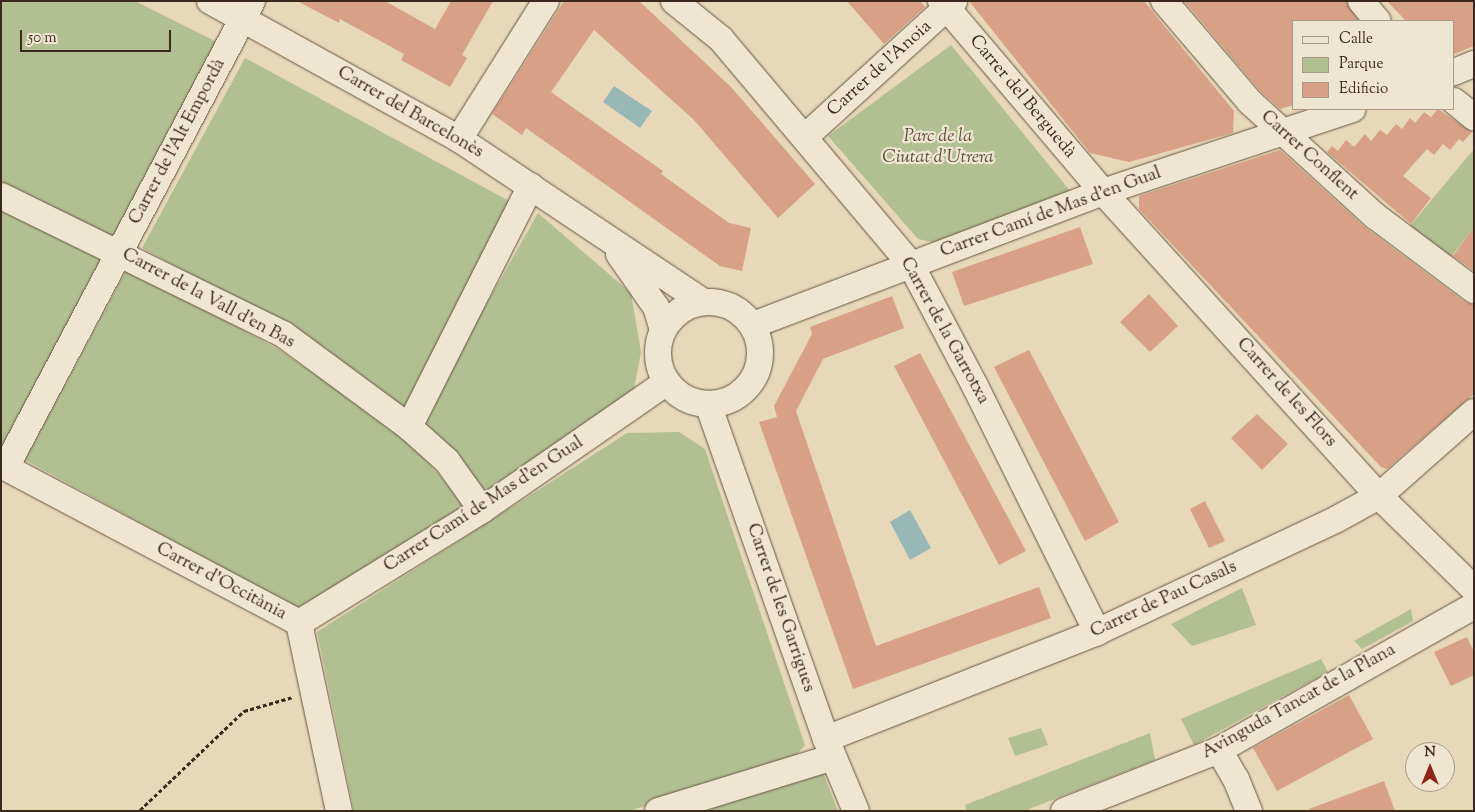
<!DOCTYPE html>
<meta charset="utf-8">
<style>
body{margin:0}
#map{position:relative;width:1475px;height:812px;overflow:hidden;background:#e7d8b9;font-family:"Sorts Mill Goudy",serif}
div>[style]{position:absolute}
.green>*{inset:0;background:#b2bf92}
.water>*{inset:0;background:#98b8b6}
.building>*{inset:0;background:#d8a187}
.path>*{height:3px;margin-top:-1.5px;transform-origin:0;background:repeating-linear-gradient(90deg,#3a281c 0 4px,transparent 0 6.5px)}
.roads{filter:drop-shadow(0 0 1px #655443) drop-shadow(0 0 1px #655443)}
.minor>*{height:26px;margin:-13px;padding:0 13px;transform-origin:13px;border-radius:13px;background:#efe6d2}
.minor>.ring{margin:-13px;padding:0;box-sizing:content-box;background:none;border:26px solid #efe6d2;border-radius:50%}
span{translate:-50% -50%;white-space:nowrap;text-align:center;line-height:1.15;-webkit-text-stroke:4.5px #efe6d2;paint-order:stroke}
.street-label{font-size:18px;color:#3a281c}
.park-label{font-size:18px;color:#584e3a;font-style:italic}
.frame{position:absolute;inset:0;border:2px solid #3a281c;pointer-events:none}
.legend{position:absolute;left:1292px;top:20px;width:162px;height:90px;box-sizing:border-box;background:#efe6d2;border:1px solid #a79a89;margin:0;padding:6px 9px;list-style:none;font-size:15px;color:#3a281c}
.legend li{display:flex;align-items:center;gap:10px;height:25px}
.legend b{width:25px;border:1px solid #a79a89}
.north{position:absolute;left:1405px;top:742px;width:50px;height:50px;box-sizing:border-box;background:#efe6d2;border:1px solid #a79a89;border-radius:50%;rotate:0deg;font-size:14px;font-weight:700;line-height:20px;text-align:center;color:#3a281c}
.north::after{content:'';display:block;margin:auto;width:18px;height:22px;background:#8f2418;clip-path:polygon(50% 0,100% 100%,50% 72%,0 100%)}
.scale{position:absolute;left:20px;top:30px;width:151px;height:22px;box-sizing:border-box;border:2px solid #3a281c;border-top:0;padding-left:6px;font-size:15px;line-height:18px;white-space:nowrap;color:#3a281c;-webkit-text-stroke:4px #efe6d2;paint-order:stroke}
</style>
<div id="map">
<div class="green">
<i style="clip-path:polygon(1px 1px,135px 1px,219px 43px,118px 240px,1px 183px)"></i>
<i style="clip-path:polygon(951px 45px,1071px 192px,936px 243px,918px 239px,828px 136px)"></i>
<i style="clip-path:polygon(245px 58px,513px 203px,406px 414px,280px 324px,142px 248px)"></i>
<i style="clip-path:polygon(1474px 149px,1474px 227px,1449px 260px,1409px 227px)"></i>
<i style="clip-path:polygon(1px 211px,105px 260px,1px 452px)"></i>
<i style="clip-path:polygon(538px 213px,631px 293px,641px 352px,634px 389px,485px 496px,418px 425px)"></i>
<i style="clip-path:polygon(128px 267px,278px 349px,403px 434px,466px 505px,300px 610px,25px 460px)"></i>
<i style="clip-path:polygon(679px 432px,705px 449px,805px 745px,793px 759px,629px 811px,354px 811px,317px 632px,627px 433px)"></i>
<i style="clip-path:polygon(1242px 588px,1256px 625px,1192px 646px,1171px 624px)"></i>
<i style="clip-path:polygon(1411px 609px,1413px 621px,1362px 649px,1354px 641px)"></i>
<i style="clip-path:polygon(1321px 659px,1328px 672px,1194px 745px,1181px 719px)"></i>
<i style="clip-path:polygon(1041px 728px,1048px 745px,1015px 756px,1008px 738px)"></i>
<i style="clip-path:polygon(1150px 733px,1155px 760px,1024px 811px,967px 811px,965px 805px)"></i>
<i style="clip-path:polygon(822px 770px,838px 811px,692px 811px)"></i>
</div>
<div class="water">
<i style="clip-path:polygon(614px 86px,652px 111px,640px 128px,603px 102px)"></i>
<i style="clip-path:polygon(910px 510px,931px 548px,910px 560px,890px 522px)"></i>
</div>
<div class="building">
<i style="clip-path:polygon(297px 1px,385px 1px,435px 29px,451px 1px,493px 1px,462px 55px,467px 58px,450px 87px,401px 60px,404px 54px,340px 19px,339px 23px)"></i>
<i style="clip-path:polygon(564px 1px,639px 1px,731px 87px,815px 184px,778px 218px,694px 120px,594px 30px,551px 92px,663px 171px,661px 174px,729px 223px,751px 228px,742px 271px,720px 266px,526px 128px,522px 135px,492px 114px)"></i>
<i style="clip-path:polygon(847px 1px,920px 1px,925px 7px,884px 44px)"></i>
<i style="clip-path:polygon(969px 1px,1144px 1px,1234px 111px,1233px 133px,1129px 162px,1090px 153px)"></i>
<i style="clip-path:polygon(1184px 1px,1346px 1px,1359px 21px,1294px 21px,1294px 105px,1280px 109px,1261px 92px)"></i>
<i style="clip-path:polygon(1387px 1px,1474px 1px,1474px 46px,1454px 54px,1454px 21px,1406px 21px)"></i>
<i style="clip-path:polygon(1438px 109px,1472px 132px,1463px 142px,1459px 139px,1450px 150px,1443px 144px,1434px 155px,1427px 149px,1403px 176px,1431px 198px,1411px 224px,1327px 152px,1332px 146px,1338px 151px,1346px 140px,1354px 147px,1365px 134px,1371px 141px,1380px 130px,1387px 135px,1396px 124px,1402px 129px,1410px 118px,1415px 123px,1424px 112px,1431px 117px)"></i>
<i style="clip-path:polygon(1280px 150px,1366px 228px,1465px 302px,1474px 305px,1474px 394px,1387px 469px,1381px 467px,1139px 209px,1139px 196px)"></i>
<i style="clip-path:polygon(1080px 227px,1093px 264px,964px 306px,952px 272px)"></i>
<i style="clip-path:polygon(1474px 227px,1474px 271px,1453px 256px)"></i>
<i style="clip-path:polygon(1149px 294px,1178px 326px,1150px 352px,1120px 322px)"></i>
<i style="clip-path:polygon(892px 296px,904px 328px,823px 359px,796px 411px,876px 646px,1039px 587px,1051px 618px,853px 689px,759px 422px,777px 417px,774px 406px,812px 334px,810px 327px)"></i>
<i style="clip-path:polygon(1029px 350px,1119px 522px,1085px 541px,994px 367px)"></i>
<i style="clip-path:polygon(920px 353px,1026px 551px,999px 565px,894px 366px)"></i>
<i style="clip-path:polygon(1257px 414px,1288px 444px,1262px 470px,1231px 438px)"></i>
<i style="clip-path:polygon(1205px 501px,1225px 541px,1209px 548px,1190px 509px)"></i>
<i style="clip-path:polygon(1467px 637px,1474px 652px,1474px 675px,1451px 686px,1434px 652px)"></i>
<i style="clip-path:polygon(1349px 695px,1373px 739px,1277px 791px,1253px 748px)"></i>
<i style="clip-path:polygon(1384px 781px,1395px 811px,1309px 811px,1309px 809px)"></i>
</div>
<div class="path">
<i style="left:140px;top:810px;width:144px;rotate:-43.6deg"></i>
<i style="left:244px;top:711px;width:51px;rotate:-15.9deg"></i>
</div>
<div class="roads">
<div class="minor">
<i style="left:210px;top:1px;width:285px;rotate:29deg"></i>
<i style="left:459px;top:139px;width:293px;rotate:33.7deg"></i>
<i style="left:674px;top:1px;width:60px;rotate:39deg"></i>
<i style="left:721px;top:39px;width:295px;rotate:49.9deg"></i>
<i style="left:911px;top:265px;width:137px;rotate:62.1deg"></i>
<i style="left:975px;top:386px;width:275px;rotate:63.6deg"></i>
<i style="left:941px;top:1px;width:250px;rotate:49.7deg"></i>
<i style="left:1103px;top:192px;width:411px;rotate:47.8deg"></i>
<i style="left:1379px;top:496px;width:133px;rotate:44.4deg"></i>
<i style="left:1164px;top:1px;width:133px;rotate:49.6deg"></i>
<i style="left:1250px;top:102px;width:169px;rotate:42.4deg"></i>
<i style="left:1375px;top:216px;width:124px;rotate:36.8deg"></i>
<i style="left:1361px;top:1px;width:26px;rotate:50deg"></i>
<i style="left:1454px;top:72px;width:22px;rotate:-22deg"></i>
<i style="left:1454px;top:101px;width:26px;rotate:39deg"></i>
<i style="left:805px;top:137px;width:202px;rotate:-42.4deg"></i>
<i style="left:459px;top:139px;width:163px;rotate:-57.8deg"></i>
<i style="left:1px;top:196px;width:314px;rotate:26.1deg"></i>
<i style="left:283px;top:334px;width:157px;rotate:36.4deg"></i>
<i style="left:409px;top:427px;width:51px;rotate:41.8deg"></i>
<i style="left:447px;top:461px;width:60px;rotate:54.5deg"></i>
<i style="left:619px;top:254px;width:65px;rotate:55.1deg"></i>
<i style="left:656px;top:307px;width:24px;rotate:73deg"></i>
<i class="ring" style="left:658px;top:302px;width:76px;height:76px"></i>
<i style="left:753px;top:325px;width:374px;rotate:-20.8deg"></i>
<i style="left:1103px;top:192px;width:263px;rotate:-18.4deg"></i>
<i style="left:708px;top:404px;width:355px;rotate:70.6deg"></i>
<i style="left:826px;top:739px;width:78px;rotate:67.4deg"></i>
<i style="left:409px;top:427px;width:270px;rotate:-63.2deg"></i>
<i style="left:1px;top:465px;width:337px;rotate:27.9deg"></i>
<i style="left:299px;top:623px;width:192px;rotate:78deg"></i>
<i style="left:6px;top:467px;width:527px;rotate:-62.17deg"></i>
<i style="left:299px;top:623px;width:215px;rotate:-31.7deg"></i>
<i style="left:482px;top:510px;width:225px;rotate:-34.7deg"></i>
<i style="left:826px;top:739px;width:291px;rotate:-21.5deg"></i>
<i style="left:1097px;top:632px;width:265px;rotate:-25.2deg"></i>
<i style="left:1337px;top:519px;width:48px;rotate:-28.7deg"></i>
<i style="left:1379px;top:496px;width:127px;rotate:-41.5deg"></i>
<i style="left:1219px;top:750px;width:34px;rotate:60deg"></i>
<i style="left:1236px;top:779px;width:35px;rotate:68deg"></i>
<i style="left:658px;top:811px;width:183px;rotate:-17.1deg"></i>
<i style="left:1064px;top:811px;width:167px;rotate:-21.5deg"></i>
<i style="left:1219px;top:750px;width:293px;rotate:-29.5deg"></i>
</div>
</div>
<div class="street-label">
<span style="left:880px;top:69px;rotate:-42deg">Carrer de l'Anoia</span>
<span style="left:1022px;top:97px;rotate:50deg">Carrer del Berguedà</span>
<span style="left:410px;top:113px;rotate:30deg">Carrer del Barcelonès</span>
<span style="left:178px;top:142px;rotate:-62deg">Carrer de l'Alt Empordà</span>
<span style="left:1309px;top:156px;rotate:42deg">Carrer Conflent</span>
<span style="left:1051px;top:213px;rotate:-20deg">Carrer Camí de Mas d'en Gual</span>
<span style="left:208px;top:299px;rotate:28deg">Carrer de la Vall d'en Bas</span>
<span style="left:944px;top:331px;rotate:61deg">Carrer de la Garrotxa</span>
<span style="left:1286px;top:393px;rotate:48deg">Carrer de les Flors</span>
<span style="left:484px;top:505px;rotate:-33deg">Carrer Camí de Mas d'en Gual</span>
<span style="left:221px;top:582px;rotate:28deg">Carrer d'Occitània</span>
<span style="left:1164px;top:600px;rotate:-25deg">Carrer de Pau Casals</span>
<span style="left:780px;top:608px;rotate:71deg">Carrer de les Garrigues</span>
<span style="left:1299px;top:702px;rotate:-29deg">Avinguda Tancat de la Plana</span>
</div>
<div class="park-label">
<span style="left:938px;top:148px">Parc de la<br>Ciutat d'Utrera</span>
</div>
<div class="frame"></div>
<ul class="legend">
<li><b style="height:6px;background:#efe6d2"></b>Calle</li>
<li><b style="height:14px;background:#b2bf92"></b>Parque</li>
<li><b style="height:14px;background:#d8a187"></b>Edificio</li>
</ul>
<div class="north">N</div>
<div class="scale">50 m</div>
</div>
